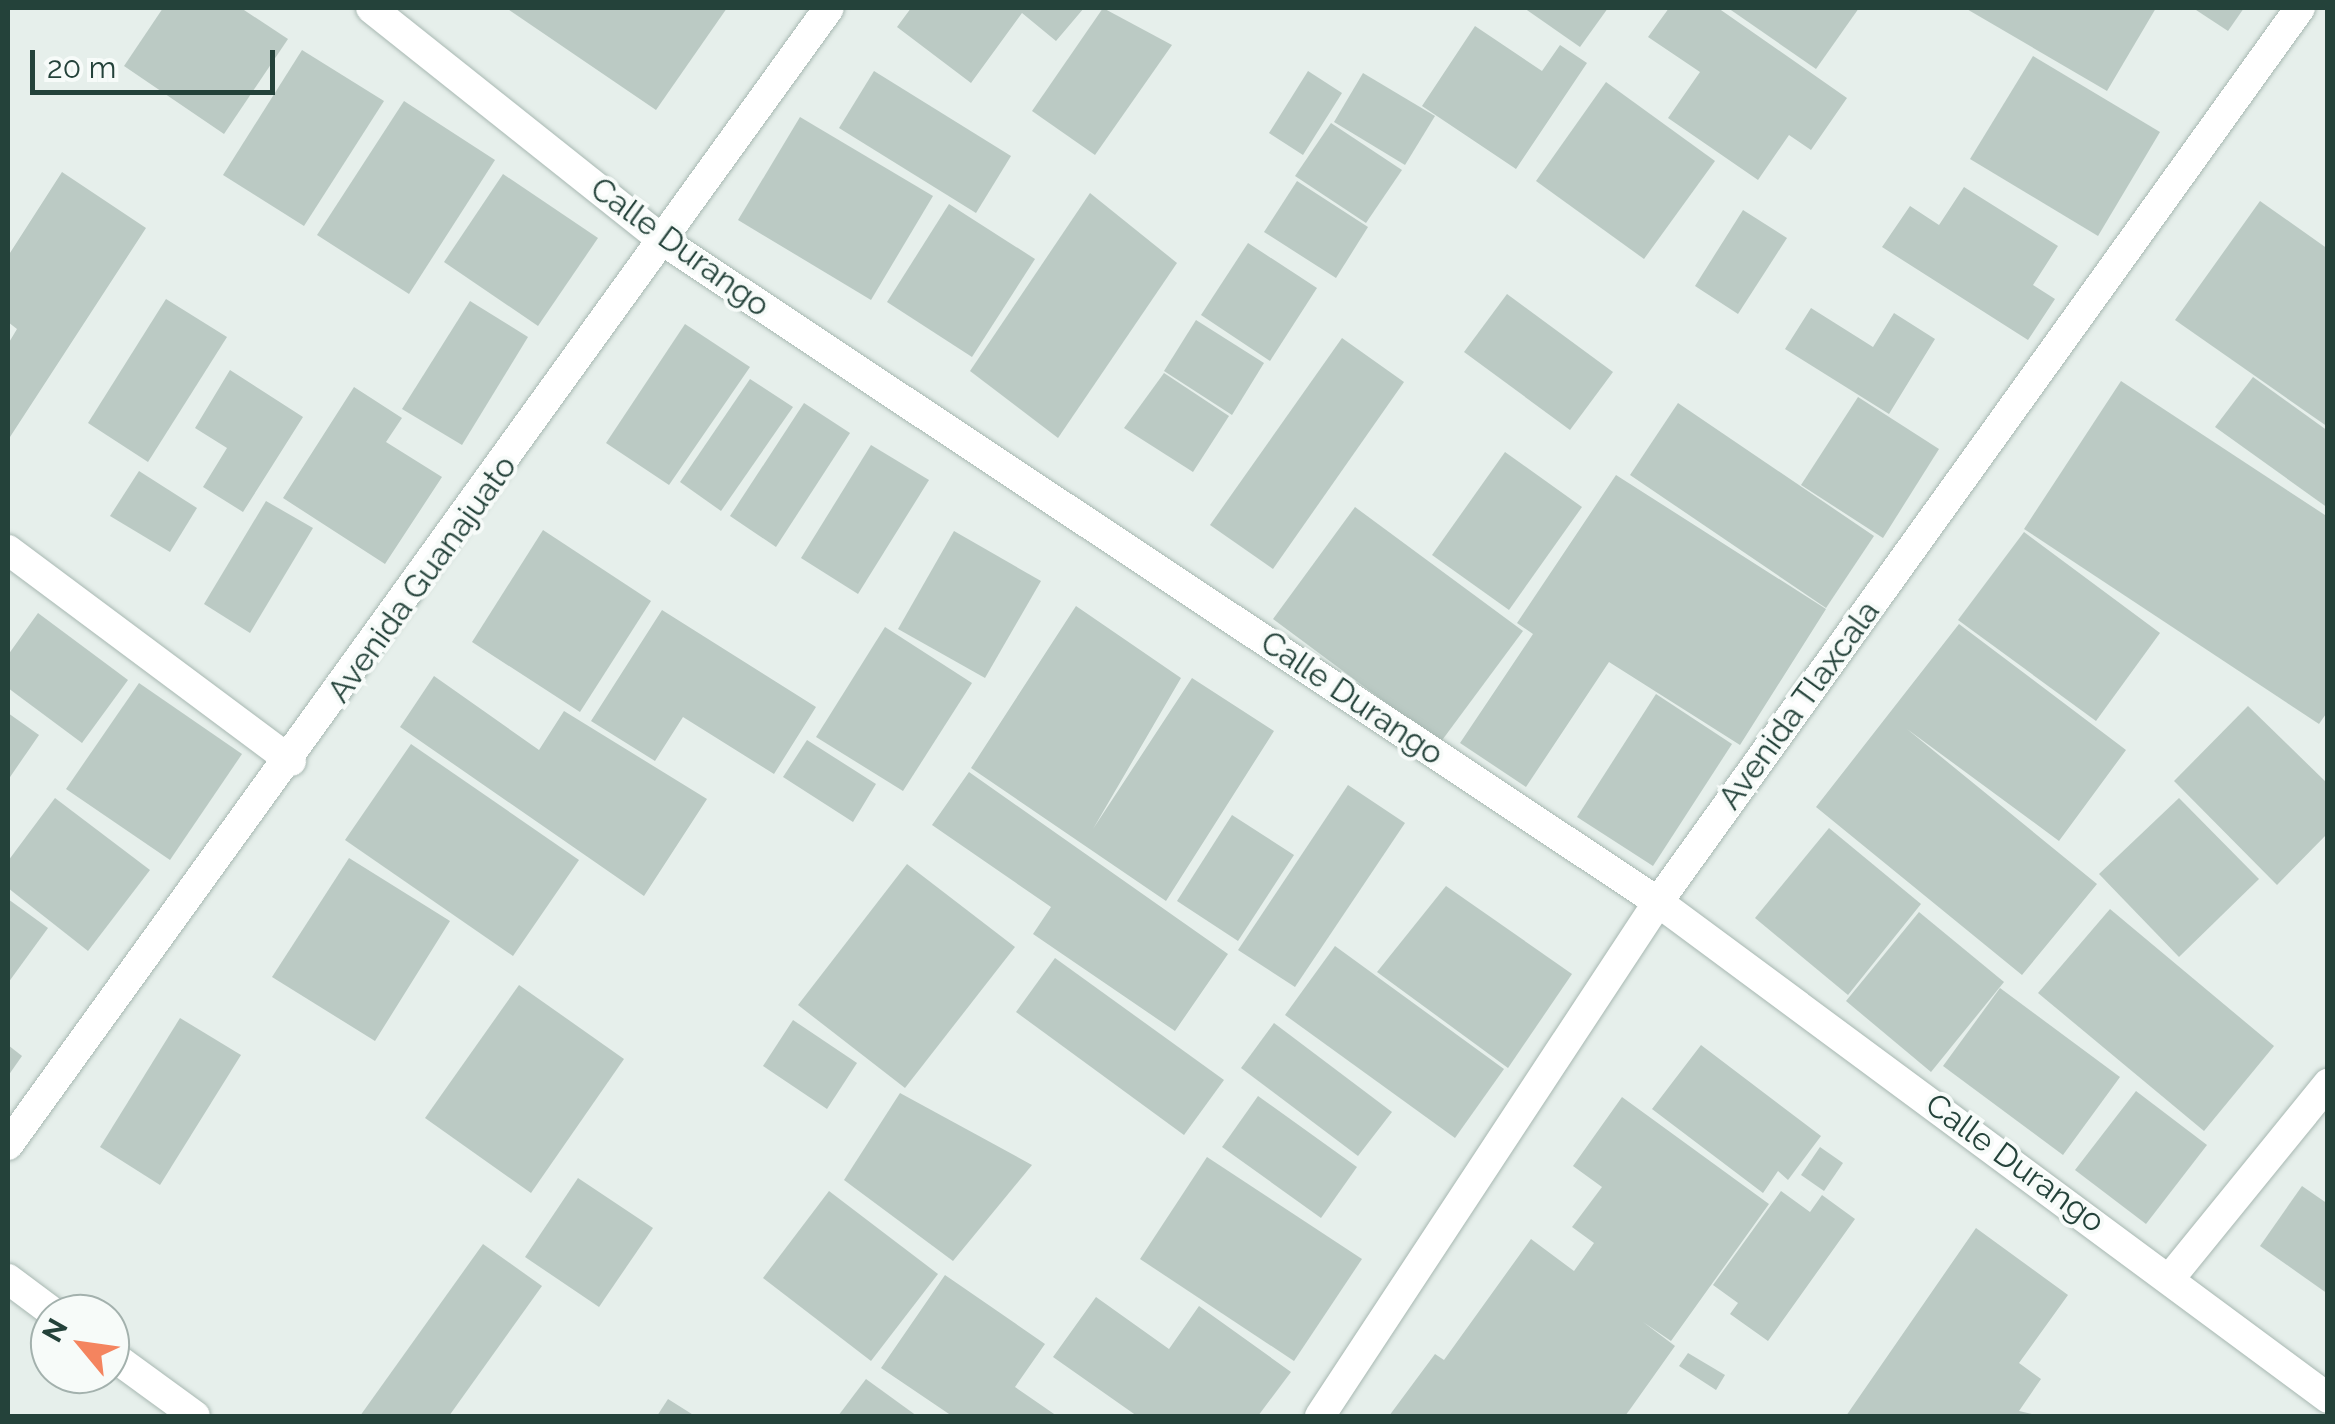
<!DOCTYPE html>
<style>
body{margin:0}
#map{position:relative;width:2335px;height:1424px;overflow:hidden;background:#e6efeb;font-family:Raleway,sans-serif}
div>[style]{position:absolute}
.building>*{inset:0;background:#bbcac4}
.roads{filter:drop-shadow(0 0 2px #a8b8b2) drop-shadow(0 0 2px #a8b8b2)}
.lane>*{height:30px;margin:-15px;padding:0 15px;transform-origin:15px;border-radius:15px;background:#fff}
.street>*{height:30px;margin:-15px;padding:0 15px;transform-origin:15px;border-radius:15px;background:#fff}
span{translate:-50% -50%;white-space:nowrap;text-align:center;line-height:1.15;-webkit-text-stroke:8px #f7fbf9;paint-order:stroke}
.street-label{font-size:32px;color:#24423a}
.frame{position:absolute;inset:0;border:10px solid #24423a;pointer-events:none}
.north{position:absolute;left:30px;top:1294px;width:100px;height:100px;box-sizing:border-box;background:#f7fbf9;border:2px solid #a3b1ad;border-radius:50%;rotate:299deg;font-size:28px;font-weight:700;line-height:40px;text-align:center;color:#24423a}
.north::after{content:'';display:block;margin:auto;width:35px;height:45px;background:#f4845f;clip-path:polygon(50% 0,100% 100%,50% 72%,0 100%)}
.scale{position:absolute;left:30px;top:50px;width:245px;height:45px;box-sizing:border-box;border:5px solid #24423a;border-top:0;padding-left:12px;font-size:30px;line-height:35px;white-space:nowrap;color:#24423a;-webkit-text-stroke:8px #f7fbf9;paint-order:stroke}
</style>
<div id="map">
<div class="building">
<i style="clip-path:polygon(163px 8px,241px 8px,288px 39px,224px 134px,124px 66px)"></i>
<i style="clip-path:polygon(506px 8px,727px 8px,656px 110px)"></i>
<i style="clip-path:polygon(911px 8px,1084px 8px,1056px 41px,1022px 13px,971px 83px,897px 27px)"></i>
<i style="clip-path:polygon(1103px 8px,1172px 45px,1095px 155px,1032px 111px)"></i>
<i style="clip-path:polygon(1524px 8px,1608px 8px,1580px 47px)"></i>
<i style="clip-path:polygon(1669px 8px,1718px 8px,1847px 98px,1811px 150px,1789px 135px,1758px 180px,1668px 118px,1700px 72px,1648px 37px)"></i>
<i style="clip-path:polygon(1728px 8px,1859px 8px,1816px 69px)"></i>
<i style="clip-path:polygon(1965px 8px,2156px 8px,2107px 91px)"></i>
<i style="clip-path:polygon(2193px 8px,2244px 8px,2228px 31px)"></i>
<i style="clip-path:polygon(1475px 26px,1542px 71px,1560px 45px,1587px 63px,1516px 169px,1422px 106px)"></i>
<i style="clip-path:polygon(302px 50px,384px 101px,304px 226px,223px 175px)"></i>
<i style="clip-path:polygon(2033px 56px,2160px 132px,2098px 236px,1970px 159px)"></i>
<i style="clip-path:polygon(874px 71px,1011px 156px,976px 213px,839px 128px)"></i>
<i style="clip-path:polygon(1308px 71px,1342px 93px,1303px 155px,1269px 133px)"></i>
<i style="clip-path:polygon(1363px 73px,1435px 116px,1405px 165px,1334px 122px)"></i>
<i style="clip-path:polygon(1606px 82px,1715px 161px,1644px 259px,1536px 181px)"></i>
<i style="clip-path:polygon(404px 101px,495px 160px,409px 294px,317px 235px)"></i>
<i style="clip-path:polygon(800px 117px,933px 196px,871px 300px,738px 220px)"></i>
<i style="clip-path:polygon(1331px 123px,1402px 170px,1366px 223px,1295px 176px)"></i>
<i style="clip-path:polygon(62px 172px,146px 228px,10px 437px,8px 344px,17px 329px,8px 322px,8px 256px)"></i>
<i style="clip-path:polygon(503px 174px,598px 238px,538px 326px,444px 262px)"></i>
<i style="clip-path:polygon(1297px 181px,1368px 227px,1336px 278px,1264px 232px)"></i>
<i style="clip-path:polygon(1964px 187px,2058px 246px,2033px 285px,2055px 299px,2028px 340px,1882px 247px,1910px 206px,1939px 225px)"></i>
<i style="clip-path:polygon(1090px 193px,1177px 263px,1058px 438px,970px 371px)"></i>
<i style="clip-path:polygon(2260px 201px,2328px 249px,2328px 427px,2175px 320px)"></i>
<i style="clip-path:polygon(949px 204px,1035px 259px,972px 357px,887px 302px)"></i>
<i style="clip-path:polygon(1743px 210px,1787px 238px,1738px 314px,1695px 286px)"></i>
<i style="clip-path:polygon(1248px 243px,1317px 288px,1270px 361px,1201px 315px)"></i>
<i style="clip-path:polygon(1507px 294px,1613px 372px,1570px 430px,1464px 352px)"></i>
<i style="clip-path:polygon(166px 299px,227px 337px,148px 462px,88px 423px)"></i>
<i style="clip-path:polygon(470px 301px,528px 337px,462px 445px,402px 409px)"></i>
<i style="clip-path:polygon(1811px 308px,1873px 347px,1894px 313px,1935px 339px,1889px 414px,1785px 349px)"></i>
<i style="clip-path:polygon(1196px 320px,1264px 363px,1232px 415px,1164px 371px)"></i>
<i style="clip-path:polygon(685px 324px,750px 367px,669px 485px,606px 443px)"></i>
<i style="clip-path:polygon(1342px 338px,1404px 382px,1273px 569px,1210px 525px)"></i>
<i style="clip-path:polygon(230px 370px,303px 417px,243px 512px,203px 487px,227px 448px,195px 428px)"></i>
<i style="clip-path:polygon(1164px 373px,1229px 416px,1193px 472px,1124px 428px)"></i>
<i style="clip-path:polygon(2253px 377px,2328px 431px,2328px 508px,2215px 427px)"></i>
<i style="clip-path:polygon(750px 379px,793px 407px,721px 511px,680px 482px)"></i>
<i style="clip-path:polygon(2121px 381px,2328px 517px,2328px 711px,2319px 724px,2024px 529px)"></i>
<i style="clip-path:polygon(354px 387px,402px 418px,386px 442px,442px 477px,385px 564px,283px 498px)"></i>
<i style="clip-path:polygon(1858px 397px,1939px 449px,1883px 538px,1801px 485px)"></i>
<i style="clip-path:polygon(804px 403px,850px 433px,776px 547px,730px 516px)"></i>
<i style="clip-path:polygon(1678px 403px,1874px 536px,1826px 608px,1630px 475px)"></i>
<i style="clip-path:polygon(871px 445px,929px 480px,858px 594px,801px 558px)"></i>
<i style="clip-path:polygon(1505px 452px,1582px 507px,1509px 610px,1432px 555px)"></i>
<i style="clip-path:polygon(139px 471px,197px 508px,170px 552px,110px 516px)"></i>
<i style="clip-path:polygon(1616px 475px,1826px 609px,1740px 745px,1609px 662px,1526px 787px,1460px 743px,1533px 634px,1517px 623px)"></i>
<i style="clip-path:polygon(266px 501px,313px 528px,250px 633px,204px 604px)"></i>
<i style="clip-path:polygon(1355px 507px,1523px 631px,1440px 743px,1273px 619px)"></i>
<i style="clip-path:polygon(543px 530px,651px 601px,580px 712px,472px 642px)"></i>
<i style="clip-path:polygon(954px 531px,1041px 581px,985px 678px,898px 629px)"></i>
<i style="clip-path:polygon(2024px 532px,2160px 633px,2096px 721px,1958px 620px)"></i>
<i style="clip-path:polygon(1076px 606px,1181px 678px,1093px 829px,1192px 678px,1274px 731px,1166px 901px,971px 768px)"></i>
<i style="clip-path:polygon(662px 610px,816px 707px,774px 774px,683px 717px,655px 761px,591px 721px)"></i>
<i style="clip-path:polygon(38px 613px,128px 680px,82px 743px,8px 688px,8px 655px)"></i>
<i style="clip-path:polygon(1959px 624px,2126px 750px,2059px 841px,1907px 729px,2097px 884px,2022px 975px,1816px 807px)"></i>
<i style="clip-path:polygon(885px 627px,972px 683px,903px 791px,816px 737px)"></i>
<i style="clip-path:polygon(434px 676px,539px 750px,564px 711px,707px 799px,644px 896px,400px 727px)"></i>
<i style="clip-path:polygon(139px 683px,242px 754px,170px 860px,66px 789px)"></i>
<i style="clip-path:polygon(1656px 694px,1732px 744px,1653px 866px,1577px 817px)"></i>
<i style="clip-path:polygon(2248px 706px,2328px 784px,2328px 833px,2277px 885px,2174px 781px)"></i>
<i style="clip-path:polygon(8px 713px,39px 735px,8px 780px)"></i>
<i style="clip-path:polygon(807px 740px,876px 784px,853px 822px,783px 777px)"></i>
<i style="clip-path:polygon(411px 744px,579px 860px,513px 956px,345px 840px)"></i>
<i style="clip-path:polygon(969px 772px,1228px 954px,1175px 1031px,1033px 934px,1051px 907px,932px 825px)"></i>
<i style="clip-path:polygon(1348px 785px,1405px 823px,1295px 987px,1238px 950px)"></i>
<i style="clip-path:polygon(55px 798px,150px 870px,88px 951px,8px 888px,8px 861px)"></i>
<i style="clip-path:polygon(2179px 798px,2259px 879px,2179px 957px,2099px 874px)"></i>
<i style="clip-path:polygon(1232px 815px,1294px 855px,1238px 941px,1177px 901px)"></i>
<i style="clip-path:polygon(1829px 828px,1921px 904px,1848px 995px,1755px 918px)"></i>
<i style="clip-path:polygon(349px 858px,450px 921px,375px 1041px,272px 977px)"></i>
<i style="clip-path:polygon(907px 864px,1015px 947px,905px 1088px,798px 1005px)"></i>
<i style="clip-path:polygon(1446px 886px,1572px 974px,1508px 1068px,1377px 972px)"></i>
<i style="clip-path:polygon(8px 899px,48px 928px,8px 983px)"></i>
<i style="clip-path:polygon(2110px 909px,2274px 1046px,2204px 1131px,2038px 993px)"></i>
<i style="clip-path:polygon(1919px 912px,2004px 982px,1931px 1072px,1846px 1001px)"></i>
<i style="clip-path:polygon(1335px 946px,1504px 1069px,1455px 1138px,1285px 1015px)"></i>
<i style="clip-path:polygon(1055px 958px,1224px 1080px,1184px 1135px,1016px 1012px)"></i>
<i style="clip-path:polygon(519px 985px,624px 1059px,531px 1193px,425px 1118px)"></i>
<i style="clip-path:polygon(2000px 988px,2120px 1077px,2063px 1155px,1943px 1066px)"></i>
<i style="clip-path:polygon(180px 1018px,241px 1055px,160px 1185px,100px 1147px)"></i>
<i style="clip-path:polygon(793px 1020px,857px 1063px,827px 1109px,763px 1066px)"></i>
<i style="clip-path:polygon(1274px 1023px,1392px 1112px,1358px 1156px,1241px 1068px)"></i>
<i style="clip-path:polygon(8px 1045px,22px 1056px,8px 1076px)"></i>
<i style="clip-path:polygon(1701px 1045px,1821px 1136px,1788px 1180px,1778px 1171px,1763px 1193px,1652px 1109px)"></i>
<i style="clip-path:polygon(2136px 1091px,2207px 1145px,2146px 1224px,2075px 1170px)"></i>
<i style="clip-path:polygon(900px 1093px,1032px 1165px,953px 1261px,844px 1180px)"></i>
<i style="clip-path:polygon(1258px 1096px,1357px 1167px,1321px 1218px,1222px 1147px)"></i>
<i style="clip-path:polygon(1622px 1097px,1769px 1204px,1671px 1341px,1643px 1322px,1675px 1346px,1631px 1408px,1625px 1416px,1389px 1416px,1435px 1354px,1444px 1360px,1531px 1239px,1574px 1271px,1594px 1243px,1572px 1227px,1602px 1187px,1573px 1166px)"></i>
<i style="clip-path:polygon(1820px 1147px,1843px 1163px,1824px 1191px,1801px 1175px)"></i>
<i style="clip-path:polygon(1207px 1157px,1362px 1259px,1294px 1361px,1140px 1259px)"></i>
<i style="clip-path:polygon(578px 1178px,653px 1228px,599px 1307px,525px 1257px)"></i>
<i style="clip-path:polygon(2302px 1186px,2328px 1204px,2328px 1294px,2260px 1246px)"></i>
<i style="clip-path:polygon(829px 1191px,938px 1274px,871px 1361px,763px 1278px)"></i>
<i style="clip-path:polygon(1781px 1191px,1810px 1212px,1822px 1195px,1855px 1219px,1768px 1341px,1730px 1314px,1738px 1303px,1713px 1285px)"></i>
<i style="clip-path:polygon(1976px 1228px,2068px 1295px,2019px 1363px,2041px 1379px,2019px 1411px,2041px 1416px,1846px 1416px)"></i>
<i style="clip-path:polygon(483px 1244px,542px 1286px,449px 1416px,360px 1416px)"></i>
<i style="clip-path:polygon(945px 1275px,1045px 1344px,1015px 1387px,1057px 1416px,952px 1416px,881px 1368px)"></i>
<i style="clip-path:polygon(1096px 1297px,1169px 1349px,1199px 1306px,1291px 1372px,1258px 1416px,1137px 1416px,1053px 1357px)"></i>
<i style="clip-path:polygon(1688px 1353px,1725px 1375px,1716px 1390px,1679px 1366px)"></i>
<i style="clip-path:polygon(866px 1379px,917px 1416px,838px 1416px)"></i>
<i style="clip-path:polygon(668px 1399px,695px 1416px,657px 1416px)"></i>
</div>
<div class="roads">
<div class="lane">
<i style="left:8px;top:550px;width:353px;rotate:36.7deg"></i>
</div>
<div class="street">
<i style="left:371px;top:8px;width:376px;rotate:38.5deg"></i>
<i style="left:665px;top:242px;width:1192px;rotate:33.61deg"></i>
<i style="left:1658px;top:902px;width:834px;rotate:36.51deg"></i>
<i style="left:8px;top:1145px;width:1402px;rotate:-54.17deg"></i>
<i style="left:2171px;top:1277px;width:249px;rotate:-50.9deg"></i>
<i style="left:8px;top:1279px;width:59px;rotate:36.7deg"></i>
<i style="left:110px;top:1354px;width:105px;rotate:36.1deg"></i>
<i style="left:1320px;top:1416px;width:615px;rotate:-56.67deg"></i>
<i style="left:1658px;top:902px;width:1101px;rotate:-54.32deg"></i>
</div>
</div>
<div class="street-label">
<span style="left:680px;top:247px;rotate:36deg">Calle Durango</span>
<span style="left:422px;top:579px;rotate:-54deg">Avenida Guanajuato</span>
<span style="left:1352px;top:698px;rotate:34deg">Calle Durango</span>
<span style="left:1799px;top:705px;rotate:-54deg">Avenida Tlaxcala</span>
<span style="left:2015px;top:1163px;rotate:36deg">Calle Durango</span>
</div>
<div class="frame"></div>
<div class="north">N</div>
<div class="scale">20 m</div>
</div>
